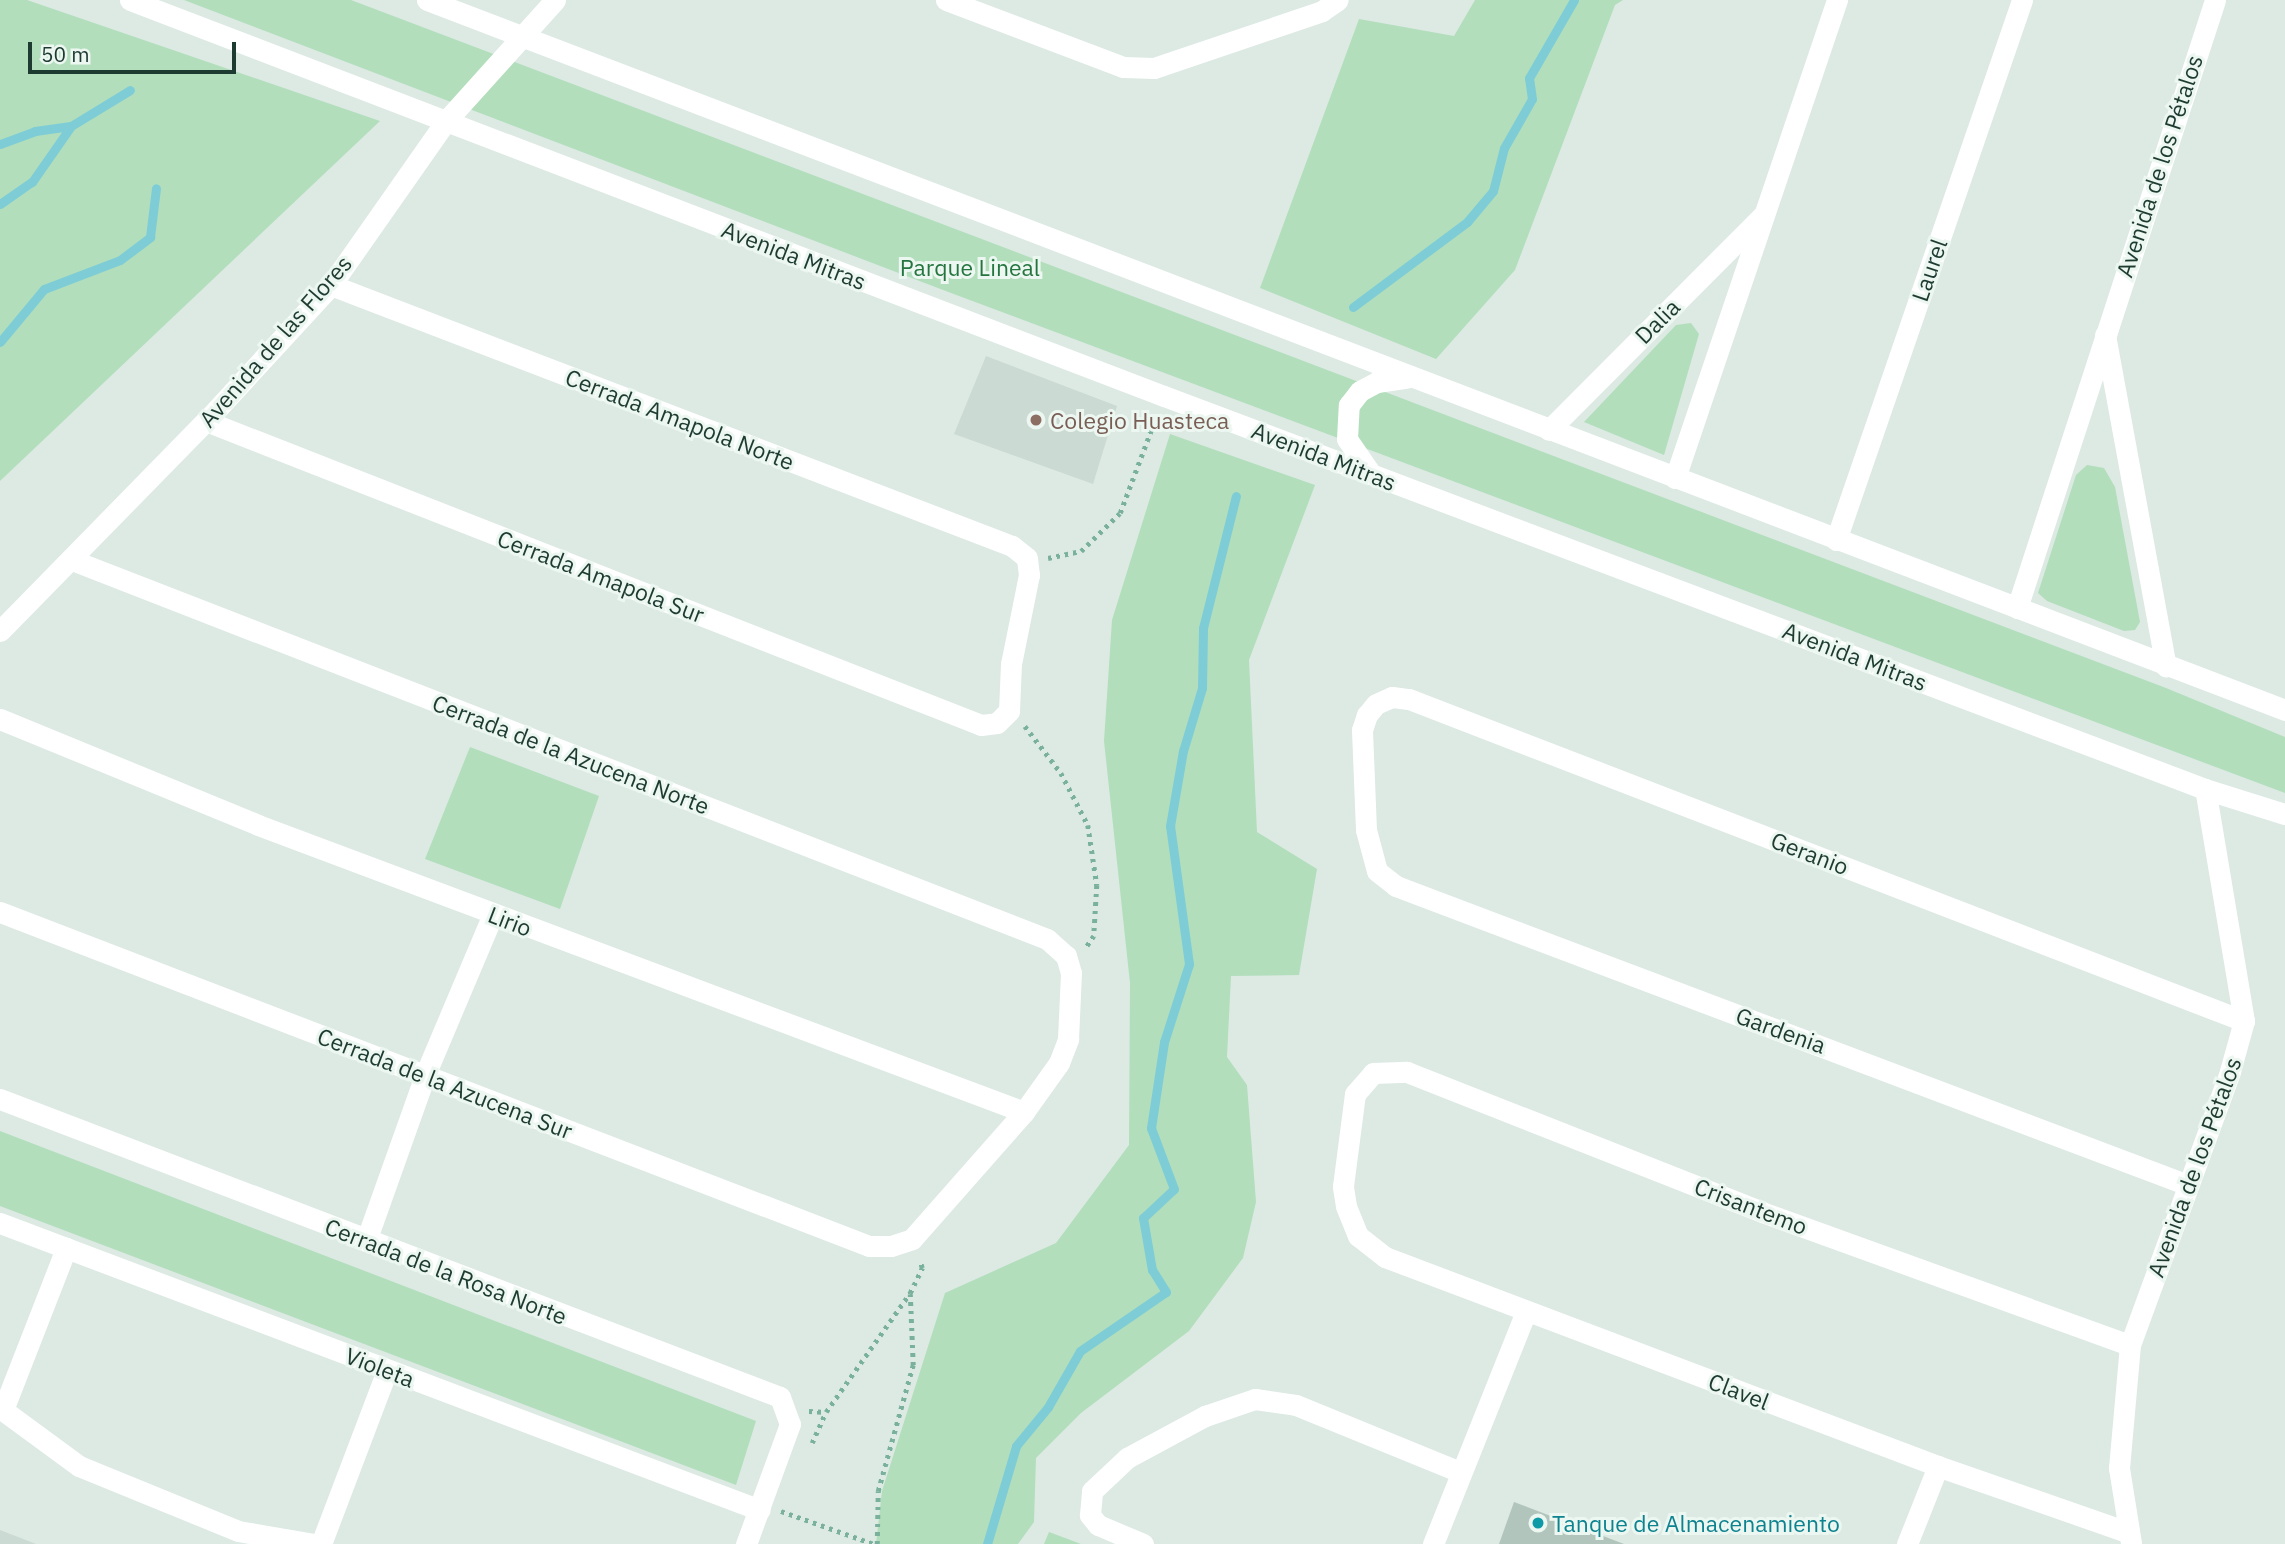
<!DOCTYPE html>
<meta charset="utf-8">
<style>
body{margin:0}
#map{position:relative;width:2285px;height:1544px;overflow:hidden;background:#dceae3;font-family:"IBM Plex Sans",sans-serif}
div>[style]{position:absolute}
.built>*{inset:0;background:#cbdad2}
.green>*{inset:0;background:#b2debc}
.stream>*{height:9px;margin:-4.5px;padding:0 4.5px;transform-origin:4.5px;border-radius:4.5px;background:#7ecdd6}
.building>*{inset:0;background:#b2c5bc}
.path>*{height:4.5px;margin-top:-2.25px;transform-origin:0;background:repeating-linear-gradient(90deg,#7ab19d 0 3.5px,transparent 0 8.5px)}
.street>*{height:21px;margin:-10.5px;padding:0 10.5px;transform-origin:10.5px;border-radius:10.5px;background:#fff}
.secondary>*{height:21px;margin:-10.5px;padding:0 10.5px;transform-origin:10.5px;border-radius:10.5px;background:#fff}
.dots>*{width:19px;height:19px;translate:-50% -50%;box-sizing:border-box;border:4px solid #edf7f1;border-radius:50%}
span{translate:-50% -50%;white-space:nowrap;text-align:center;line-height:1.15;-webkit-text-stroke:6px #edf7f1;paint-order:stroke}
.street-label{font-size:23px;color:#1d3b31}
.park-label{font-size:23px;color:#24753f}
.education-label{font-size:23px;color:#785e54}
.left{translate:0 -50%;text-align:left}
.culture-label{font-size:23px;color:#0d838f}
.scale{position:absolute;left:28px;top:42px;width:208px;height:32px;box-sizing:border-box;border:4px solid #1d3b31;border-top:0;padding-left:9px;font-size:21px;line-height:24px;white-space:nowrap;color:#1d3b31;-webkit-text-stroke:5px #edf7f1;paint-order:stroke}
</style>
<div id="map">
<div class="built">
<i style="clip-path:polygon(986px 356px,1117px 406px,1093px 484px,954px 434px)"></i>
<i style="clip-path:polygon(0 1530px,36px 1544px,0 1544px)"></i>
</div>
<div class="green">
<i style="clip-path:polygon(0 0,27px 0,380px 121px,0 481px)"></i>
<i style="clip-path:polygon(184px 0,351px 0,2166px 688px,2285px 737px,2285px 793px,951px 293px)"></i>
<i style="clip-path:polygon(1475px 0,1623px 0,1615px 5px,1515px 270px,1436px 359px,1260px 288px,1359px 19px,1454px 36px)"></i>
<i style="clip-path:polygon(1691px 323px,1699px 334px,1664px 455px,1584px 422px,1676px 325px)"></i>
<i style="clip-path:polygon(1170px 434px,1315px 485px,1249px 660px,1257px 832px,1317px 869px,1299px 975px,1231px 976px,1227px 1057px,1247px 1085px,1256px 1202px,1243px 1258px,1189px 1331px,1081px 1413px,1036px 1458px,1034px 1522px,1018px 1544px,876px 1544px,882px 1491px,945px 1293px,1056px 1243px,1129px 1145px,1130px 983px,1104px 741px,1112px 620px)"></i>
<i style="clip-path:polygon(2087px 465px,2104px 468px,2115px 487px,2140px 622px,2135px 630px,2124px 631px,2047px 601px,2038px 593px,2076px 475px)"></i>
<i style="clip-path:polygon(470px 747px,599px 796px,560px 909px,425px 859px)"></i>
<i style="clip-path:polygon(0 1131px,756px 1421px,736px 1485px,0 1206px)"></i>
<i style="clip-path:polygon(1049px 1532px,1081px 1544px,1044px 1544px)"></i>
</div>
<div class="stream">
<i style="left:0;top:144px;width:37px;rotate:-20deg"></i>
<i style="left:35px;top:131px;width:36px;rotate:-8deg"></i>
<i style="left:71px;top:126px;width:69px;rotate:-31.4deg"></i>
<i style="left:0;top:204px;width:39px;rotate:-35deg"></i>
<i style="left:32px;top:182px;width:68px;rotate:-55.1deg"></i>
<i style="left:1353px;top:307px;width:142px;rotate:-36.7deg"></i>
<i style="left:1467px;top:222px;width:40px;rotate:-50deg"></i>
<i style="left:1493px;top:191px;width:44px;rotate:-75.7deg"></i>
<i style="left:1504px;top:148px;width:56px;rotate:-60.3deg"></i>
<i style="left:1532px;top:99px;width:21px;rotate:-98deg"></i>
<i style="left:1529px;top:78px;width:90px;rotate:-60deg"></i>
<i style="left:0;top:342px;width:69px;rotate:-50.3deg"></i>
<i style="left:44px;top:289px;width:81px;rotate:-20.9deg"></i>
<i style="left:120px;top:260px;width:38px;rotate:-37deg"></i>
<i style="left:150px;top:237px;width:49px;rotate:-83deg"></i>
<i style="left:987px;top:1544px;width:102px;rotate:-73.5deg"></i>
<i style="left:1016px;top:1446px;width:50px;rotate:-50.6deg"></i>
<i style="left:1048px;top:1407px;width:64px;rotate:-60.3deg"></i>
<i style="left:1080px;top:1351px;width:104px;rotate:-34.5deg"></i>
<i style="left:1166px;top:1292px;width:26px;rotate:-122deg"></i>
<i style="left:1152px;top:1270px;width:53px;rotate:-99.8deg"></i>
<i style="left:1143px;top:1218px;width:42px;rotate:-43.1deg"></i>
<i style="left:1174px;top:1189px;width:65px;rotate:-110.7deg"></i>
<i style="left:1151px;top:1128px;width:87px;rotate:-81.4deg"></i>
<i style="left:1164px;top:1042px;width:82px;rotate:-72.2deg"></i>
<i style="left:1189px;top:964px;width:139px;rotate:-97.8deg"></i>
<i style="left:1170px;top:826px;width:76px;rotate:-80.2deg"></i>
<i style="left:1183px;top:751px;width:66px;rotate:-73.2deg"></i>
<i style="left:1202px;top:688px;width:60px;rotate:-89deg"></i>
<i style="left:1203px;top:628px;width:136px;rotate:-76deg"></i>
</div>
<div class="building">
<i style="clip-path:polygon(1514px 1502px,1624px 1544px,1499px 1544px)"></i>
</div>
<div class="path">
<i style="left:1048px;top:558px;width:34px;rotate:-12deg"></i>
<i style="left:1081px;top:551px;width:54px;rotate:-44.3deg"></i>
<i style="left:1120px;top:513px;width:103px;rotate:-69.4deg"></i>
<i style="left:1025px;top:726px;width:59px;rotate:52.5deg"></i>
<i style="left:1061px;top:773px;width:59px;rotate:62.6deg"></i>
<i style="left:1088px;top:825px;width:61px;rotate:81.5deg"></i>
<i style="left:1097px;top:885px;width:51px;rotate:93.4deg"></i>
<i style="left:1094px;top:936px;width:14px;rotate:124deg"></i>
<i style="left:809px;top:1411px;width:17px;rotate:3deg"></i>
<i style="left:812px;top:1443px;width:34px;rotate:-66deg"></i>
<i style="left:826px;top:1412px;width:146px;rotate:-54.8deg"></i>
<i style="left:910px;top:1293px;width:28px;rotate:-64deg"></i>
<i style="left:922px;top:1268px;width:7px;rotate:-106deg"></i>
<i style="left:781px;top:1511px;width:99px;rotate:19.5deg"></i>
<i style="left:877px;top:1544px;width:53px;rotate:-88.9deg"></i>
<i style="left:878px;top:1491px;width:131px;rotate:-74.5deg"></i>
<i style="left:913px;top:1365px;width:71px;rotate:-92.4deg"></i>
</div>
<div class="street">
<i style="left:946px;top:0;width:189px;rotate:20.7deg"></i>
<i style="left:1123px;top:67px;width:31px;rotate:2deg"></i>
<i style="left:1154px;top:68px;width:177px;rotate:-18.7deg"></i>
<i style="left:1322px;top:11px;width:19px;rotate:-35deg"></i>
<i style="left:2105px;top:335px;width:337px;rotate:79.6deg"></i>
<i style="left:206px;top:421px;width:832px;rotate:21.42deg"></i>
<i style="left:981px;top:725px;width:16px;rotate:-7deg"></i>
<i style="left:997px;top:723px;width:17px;rotate:-45deg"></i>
<i style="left:1009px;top:711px;width:47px;rotate:-87.6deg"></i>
<i style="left:1011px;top:664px;width:91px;rotate:-78.6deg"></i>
<i style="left:1029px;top:575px;width:17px;rotate:-97deg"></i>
<i style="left:1027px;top:558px;width:19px;rotate:-141deg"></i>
<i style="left:1012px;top:546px;width:729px;rotate:-159.03deg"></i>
<i style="left:1549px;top:430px;width:302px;rotate:-45.1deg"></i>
<i style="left:1675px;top:478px;width:505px;rotate:-71.28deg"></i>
<i style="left:1836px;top:540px;width:571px;rotate:-70.99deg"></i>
<i style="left:2017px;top:608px;width:639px;rotate:-71.96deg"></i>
<i style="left:0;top:631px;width:294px;rotate:-45.6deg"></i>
<i style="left:206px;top:421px;width:185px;rotate:-47.4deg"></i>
<i style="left:331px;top:285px;width:200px;rotate:-55deg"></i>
<i style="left:446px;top:121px;width:163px;rotate:-48deg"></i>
<i style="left:0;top:719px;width:279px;rotate:22.3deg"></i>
<i style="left:258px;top:825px;width:818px;rotate:20.54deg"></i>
<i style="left:0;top:912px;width:931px;rotate:21.02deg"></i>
<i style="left:869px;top:1246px;width:22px"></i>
<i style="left:891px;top:1246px;width:22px;rotate:-18deg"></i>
<i style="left:912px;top:1239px;width:169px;rotate:-48.6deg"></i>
<i style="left:1024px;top:1112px;width:60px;rotate:-54.5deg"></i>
<i style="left:1059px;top:1063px;width:26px;rotate:-69deg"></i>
<i style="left:1068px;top:1039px;width:66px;rotate:-87.4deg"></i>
<i style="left:1071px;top:973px;width:18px;rotate:-106deg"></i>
<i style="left:1066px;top:956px;width:25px;rotate:-138deg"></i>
<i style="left:1047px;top:939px;width:1046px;rotate:-158.76deg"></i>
<i style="left:0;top:1099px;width:835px;rotate:20.91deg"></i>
<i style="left:780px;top:1397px;width:29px;rotate:70deg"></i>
<i style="left:790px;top:1424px;width:128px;rotate:110.1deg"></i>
<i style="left:2188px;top:1185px;width:847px;rotate:-159.32deg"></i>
<i style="left:1396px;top:886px;width:24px;rotate:-142deg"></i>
<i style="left:1377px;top:871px;width:42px;rotate:-105deg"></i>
<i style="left:1366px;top:830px;width:100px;rotate:-92.3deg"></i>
<i style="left:1362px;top:730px;width:16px;rotate:-72deg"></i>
<i style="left:1367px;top:715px;width:14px;rotate:-51deg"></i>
<i style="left:1376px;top:704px;width:17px;rotate:-24deg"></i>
<i style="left:1392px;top:697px;width:17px;rotate:7deg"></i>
<i style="left:1409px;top:699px;width:895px;rotate:21.09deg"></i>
<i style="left:0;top:1223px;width:812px;rotate:20.69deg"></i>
<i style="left:366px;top:1241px;width:176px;rotate:-70.4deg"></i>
<i style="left:425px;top:1075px;width:175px;rotate:-67.1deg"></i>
<i style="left:0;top:1408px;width:98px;rotate:36.3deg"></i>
<i style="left:79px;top:1466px;width:172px;rotate:22.2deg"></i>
<i style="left:238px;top:1531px;width:76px;rotate:9.8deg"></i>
<i style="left:3px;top:1410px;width:174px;rotate:-68.7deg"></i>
<i style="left:2127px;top:1532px;width:200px;rotate:-160.8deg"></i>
<i style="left:1938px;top:1466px;width:591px;rotate:-159.3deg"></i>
<i style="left:1385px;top:1257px;width:34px;rotate:-142deg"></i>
<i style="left:1358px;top:1236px;width:32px;rotate:-112deg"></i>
<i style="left:1346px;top:1206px;width:20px;rotate:-99deg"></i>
<i style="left:1343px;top:1186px;width:93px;rotate:-82.6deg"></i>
<i style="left:1355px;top:1094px;width:28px;rotate:-49deg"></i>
<i style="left:1373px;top:1073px;width:34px;rotate:-2deg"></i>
<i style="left:1407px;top:1072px;width:382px;rotate:21.5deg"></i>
<i style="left:1762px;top:1212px;width:391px;rotate:19.9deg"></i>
<i style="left:2131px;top:1543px;width:76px;rotate:-99.1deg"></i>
<i style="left:2119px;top:1468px;width:123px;rotate:-84.9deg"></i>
<i style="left:2130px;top:1345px;width:292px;rotate:-69.9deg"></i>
<i style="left:2230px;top:1071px;width:52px;rotate:-74.4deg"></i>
<i style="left:2244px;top:1021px;width:235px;rotate:-99.5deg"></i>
<i style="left:321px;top:1544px;width:186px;rotate:-69.2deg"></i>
<i style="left:1143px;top:1544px;width:49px;rotate:-157.1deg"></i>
<i style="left:1098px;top:1525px;width:13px;rotate:-129deg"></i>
<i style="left:1090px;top:1515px;width:24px;rotate:-85deg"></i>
<i style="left:1092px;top:1491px;width:48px;rotate:-43.3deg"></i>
<i style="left:1127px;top:1458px;width:89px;rotate:-28.3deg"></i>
<i style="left:1205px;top:1416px;width:53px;rotate:-18.8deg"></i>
<i style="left:1255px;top:1399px;width:41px;rotate:8.3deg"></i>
<i style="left:1296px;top:1405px;width:177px;rotate:22.2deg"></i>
<i style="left:1433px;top:1544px;width:251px;rotate:-68.2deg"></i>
<i style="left:1907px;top:1544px;width:84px;rotate:-68.3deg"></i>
</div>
<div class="secondary">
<i style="left:130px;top:0;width:1107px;rotate:20.96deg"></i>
<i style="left:1164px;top:396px;width:1113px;rotate:20.68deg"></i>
<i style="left:2205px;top:789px;width:84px;rotate:17.4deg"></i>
<i style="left:427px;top:0;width:1989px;rotate:20.91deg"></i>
<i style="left:1371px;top:474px;width:42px;rotate:-124.4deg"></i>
<i style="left:1347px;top:439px;width:34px;rotate:-87deg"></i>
<i style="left:1349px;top:405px;width:18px;rotate:-52deg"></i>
<i style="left:1360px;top:391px;width:19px;rotate:-28deg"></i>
<i style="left:1377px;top:382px;width:29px;rotate:-8deg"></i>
</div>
<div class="dots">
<i style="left:1036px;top:420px;background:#8d6e63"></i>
<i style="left:1538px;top:1523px;background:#0f9aa8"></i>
</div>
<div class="street-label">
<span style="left:2159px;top:166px;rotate:-72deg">Avenida de los Pétalos</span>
<span style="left:794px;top:255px;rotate:21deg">Avenida Mitras</span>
<span style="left:1929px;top:270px;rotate:-71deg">Laurel</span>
<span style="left:1657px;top:321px;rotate:-45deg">Dalia</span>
<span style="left:275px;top:341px;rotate:-49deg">Avenida de las Flores</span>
<span style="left:680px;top:419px;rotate:21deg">Cerrada Amapola Norte</span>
<span style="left:1324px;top:456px;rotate:21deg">Avenida Mitras</span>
<span style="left:601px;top:576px;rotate:21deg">Cerrada Amapola Sur</span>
<span style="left:1855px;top:656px;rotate:21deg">Avenida Mitras</span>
<span style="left:571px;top:754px;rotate:21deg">Cerrada de la Azucena Norte</span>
<span style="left:1810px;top:853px;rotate:21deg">Geranio</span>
<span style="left:510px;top:921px;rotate:21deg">Lirio</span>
<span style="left:1781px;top:1030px;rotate:20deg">Gardenia</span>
<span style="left:445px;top:1083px;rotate:21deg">Cerrada de la Azucena Sur</span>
<span style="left:2194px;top:1167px;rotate:-70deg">Avenida de los Pétalos</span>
<span style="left:1751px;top:1206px;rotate:21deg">Crisantemo</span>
<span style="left:446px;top:1271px;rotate:21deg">Cerrada de la Rosa Norte</span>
<span style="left:380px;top:1367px;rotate:21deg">Violeta</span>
<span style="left:1739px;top:1391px;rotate:21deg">Clavel</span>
</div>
<div class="park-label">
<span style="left:970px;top:267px">Parque Lineal</span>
</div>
<div class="education-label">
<span class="left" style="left:1050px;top:420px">Colegio Huasteca</span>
</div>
<div class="culture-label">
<span class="left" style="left:1552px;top:1523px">Tanque de Almacenamiento</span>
</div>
<div class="scale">50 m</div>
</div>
